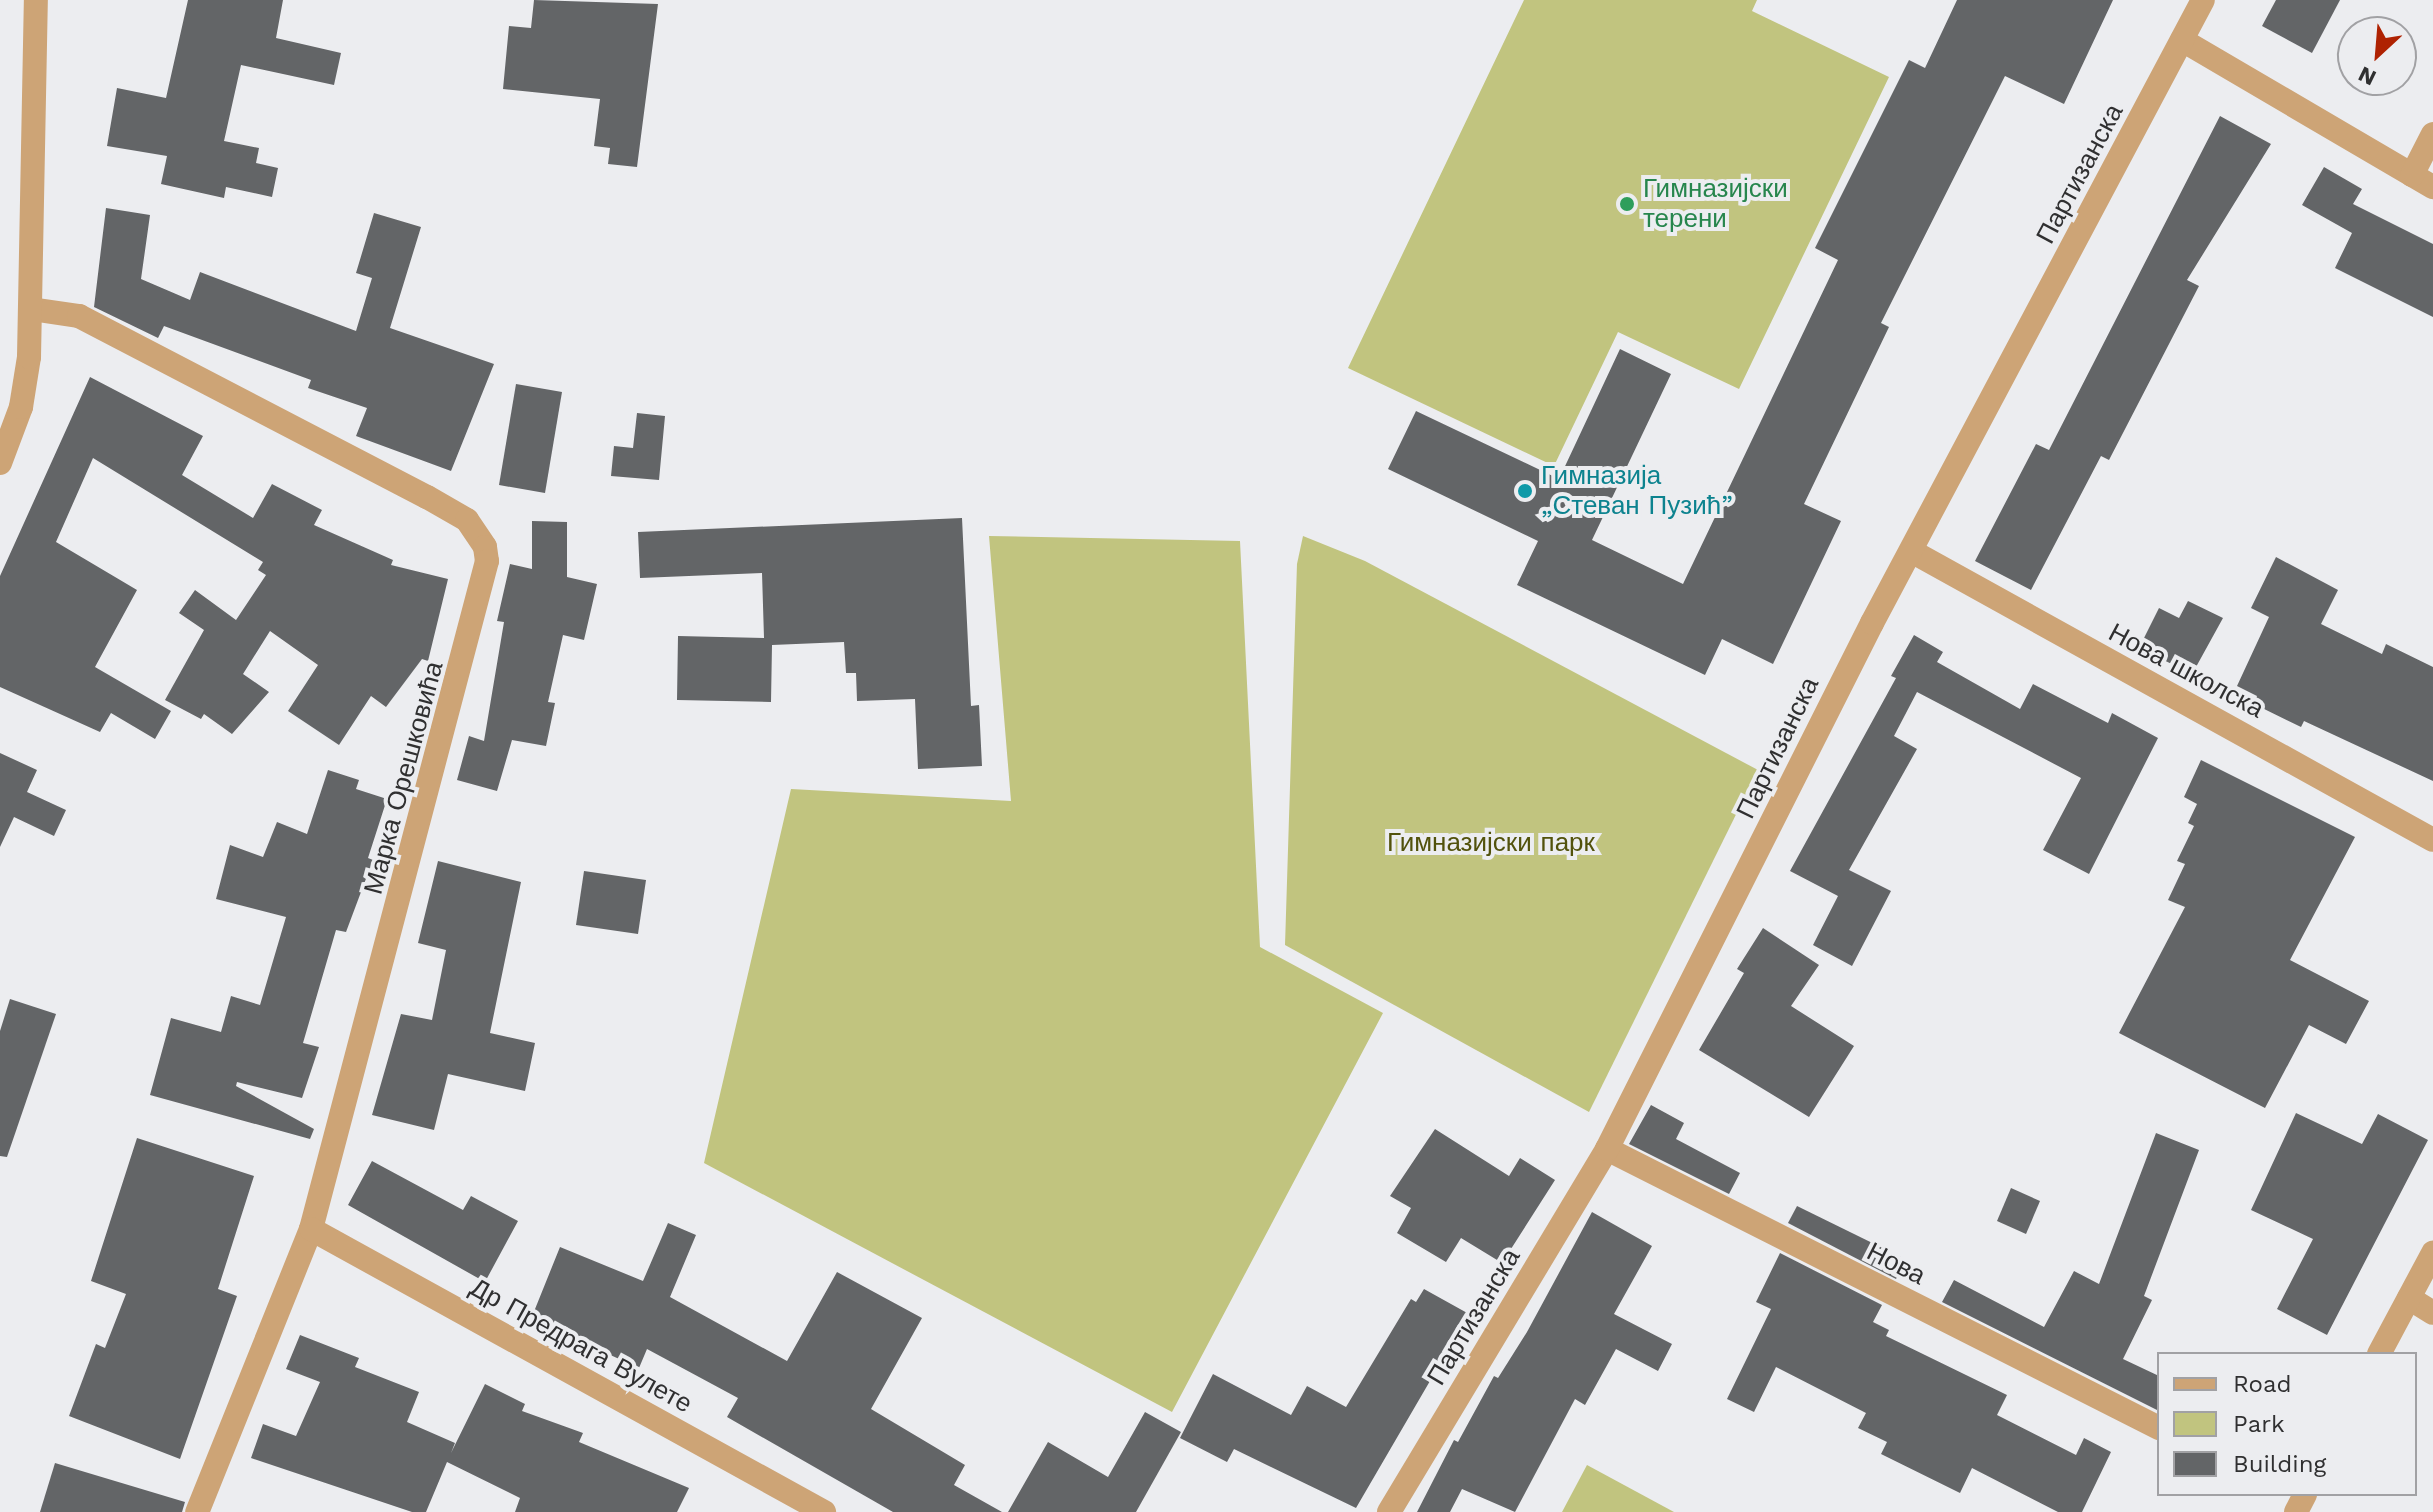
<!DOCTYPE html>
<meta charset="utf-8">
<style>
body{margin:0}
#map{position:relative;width:2433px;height:1512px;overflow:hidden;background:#ecedf0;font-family:"Work Sans",sans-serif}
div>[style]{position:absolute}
.green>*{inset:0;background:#c1c47f}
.building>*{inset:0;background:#636567}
.minor>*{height:24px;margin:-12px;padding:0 12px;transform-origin:12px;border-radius:12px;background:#cda476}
.dots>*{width:22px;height:22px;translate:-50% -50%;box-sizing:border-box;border:4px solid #ecedf0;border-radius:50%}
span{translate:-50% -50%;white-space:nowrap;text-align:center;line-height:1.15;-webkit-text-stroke:8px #ecedf0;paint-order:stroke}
.street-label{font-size:26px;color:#303031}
.leisure-label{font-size:26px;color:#27864d}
.left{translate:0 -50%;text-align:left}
.culture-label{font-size:26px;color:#0d838f}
.park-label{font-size:26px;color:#52520c}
.legend{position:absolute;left:2157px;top:1352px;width:260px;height:144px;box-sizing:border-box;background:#ecedf0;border:2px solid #a1a1a4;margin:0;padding:10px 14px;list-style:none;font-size:24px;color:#303031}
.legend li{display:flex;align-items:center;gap:16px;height:40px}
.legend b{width:40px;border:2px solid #a1a1a4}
.north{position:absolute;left:2337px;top:16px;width:80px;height:80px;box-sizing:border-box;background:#ecedf0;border:2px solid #a1a1a4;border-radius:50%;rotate:206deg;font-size:22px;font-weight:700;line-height:32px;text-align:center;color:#303031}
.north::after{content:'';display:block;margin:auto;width:28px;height:36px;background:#af2202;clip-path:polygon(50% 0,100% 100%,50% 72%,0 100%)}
</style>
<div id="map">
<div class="green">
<i style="clip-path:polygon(1524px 0,1757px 0,1752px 11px,1889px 77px,1739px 389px,1618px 332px,1554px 466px,1348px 368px)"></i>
<i style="clip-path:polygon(989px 536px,1240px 541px,1260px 947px,1383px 1013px,1172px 1412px,704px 1163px,791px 789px,1011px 801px)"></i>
<i style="clip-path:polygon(1303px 536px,1365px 561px,1758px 770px,1589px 1112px,1285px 945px,1297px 564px)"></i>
<i style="clip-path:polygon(1587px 1465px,1674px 1512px,1562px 1512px)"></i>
</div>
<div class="building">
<i style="clip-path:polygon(188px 0,283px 0,276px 38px,341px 53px,334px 85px,241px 65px,224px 141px,259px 148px,256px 163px,278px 168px,272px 197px,226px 187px,224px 198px,161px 184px,167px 156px,107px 146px,117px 88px,166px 98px)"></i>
<i style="clip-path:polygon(534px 0,658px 4px,637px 167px,608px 164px,610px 148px,594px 146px,600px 99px,503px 89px,509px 26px,531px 28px)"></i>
<i style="clip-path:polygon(1957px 0,2113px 0,2064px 104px,2005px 76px,1881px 323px,1889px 327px,1804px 504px,1841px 521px,1773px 664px,1722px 639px,1705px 675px,1517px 585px,1538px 541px,1388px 469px,1416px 411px,1559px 479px,1620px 349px,1671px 374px,1592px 540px,1683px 584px,1838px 260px,1815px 248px,1909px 60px,1925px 68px)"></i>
<i style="clip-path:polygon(2276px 0,2340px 0,2312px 53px,2262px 26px)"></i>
<i style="clip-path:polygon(2220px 116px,2271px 144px,2187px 280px,2199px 286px,2109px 460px,2101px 456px,2031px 590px,1975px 561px,2036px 444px,2049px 450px)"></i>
<i style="clip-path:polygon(2324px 167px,2362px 189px,2353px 204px,2433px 244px,2433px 317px,2335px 268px,2352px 233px,2302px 205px)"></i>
<i style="clip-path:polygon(106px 208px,150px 215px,141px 279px,190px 300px,200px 272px,356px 331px,372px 278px,356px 273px,374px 213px,421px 227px,390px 328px,494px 364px,451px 471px,356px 436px,367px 408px,308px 388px,311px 380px,164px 326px,158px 338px,94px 307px)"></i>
<i style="clip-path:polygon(90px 377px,203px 436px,182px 475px,253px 518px,272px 484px,322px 510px,314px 525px,393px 560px,391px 565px,448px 579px,428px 661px,422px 659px,386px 707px,371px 696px,339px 745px,288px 711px,318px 665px,270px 631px,243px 674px,269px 692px,232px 734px,204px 714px,201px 719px,165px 700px,204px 630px,179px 613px,195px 590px,236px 620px,266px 575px,258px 570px,263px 562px,93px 458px,56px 542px,137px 590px,95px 667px,171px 711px,155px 739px,111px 713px,100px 732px,0 687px,0 576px)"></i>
<i style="clip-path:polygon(516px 384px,562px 392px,545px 493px,499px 485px)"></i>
<i style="clip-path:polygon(637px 413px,665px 416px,659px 480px,611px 476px,614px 446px,633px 448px)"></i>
<i style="clip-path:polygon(962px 518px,971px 706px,979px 705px,982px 766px,918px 769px,915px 699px,857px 701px,856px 673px,846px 673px,844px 642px,772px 645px,771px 702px,677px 700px,678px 636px,764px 638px,762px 573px,640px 578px,638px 532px)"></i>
<i style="clip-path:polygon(532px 521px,567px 522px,567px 577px,597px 584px,584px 640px,563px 635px,548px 702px,555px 703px,546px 746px,512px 740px,497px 791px,457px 780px,469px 736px,484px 741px,504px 622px,497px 621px,510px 564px,532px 569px)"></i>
<i style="clip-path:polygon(2276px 557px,2338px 590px,2321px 624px,2382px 654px,2386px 644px,2433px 667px,2433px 781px,2304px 721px,2301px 727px,2254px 704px,2257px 696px,2237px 686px,2269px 617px,2251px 608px)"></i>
<i style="clip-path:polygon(2188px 601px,2223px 618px,2196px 667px,2189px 663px,2186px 671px,2139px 648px,2159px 608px,2179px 618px)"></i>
<i style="clip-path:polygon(1914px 635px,1943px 652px,1937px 662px,2020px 709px,2033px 684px,2108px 723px,2112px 713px,2158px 738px,2089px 874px,2043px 850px,2081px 778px,1917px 692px,1894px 736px,1917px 749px,1849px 870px,1891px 891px,1852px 966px,1813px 945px,1838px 896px,1790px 871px,1896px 678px,1891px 676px)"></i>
<i style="clip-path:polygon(0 753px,37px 770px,27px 792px,66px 810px,54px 836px,14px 817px,0 847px)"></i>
<i style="clip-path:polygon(2201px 760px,2355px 837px,2290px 960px,2369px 1001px,2346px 1044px,2309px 1025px,2265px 1108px,2119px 1033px,2185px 907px,2168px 900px,2185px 864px,2177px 861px,2194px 826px,2188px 823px,2197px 804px,2184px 797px)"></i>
<i style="clip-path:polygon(328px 770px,359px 780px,356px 789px,387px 799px,368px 858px,373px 860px,346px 932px,336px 930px,303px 1043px,319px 1047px,302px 1098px,237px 1082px,236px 1086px,314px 1129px,310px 1139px,150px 1095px,171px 1018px,221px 1032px,231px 996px,260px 1005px,286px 917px,216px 899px,230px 845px,263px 857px,277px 822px,307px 834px)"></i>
<i style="clip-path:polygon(438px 861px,521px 882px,490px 1033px,535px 1043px,525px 1091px,448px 1074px,434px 1130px,372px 1115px,401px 1014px,432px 1020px,446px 950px,418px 943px)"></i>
<i style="clip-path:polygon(584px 871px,646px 880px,638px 934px,576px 925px)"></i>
<i style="clip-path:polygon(1763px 928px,1819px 965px,1791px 1006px,1854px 1046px,1809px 1117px,1699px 1050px,1744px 973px,1737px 969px)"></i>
<i style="clip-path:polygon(10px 999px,56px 1014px,7px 1157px,0 1156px,0 1031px)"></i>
<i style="clip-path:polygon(1651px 1105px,1684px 1123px,1676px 1139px,1740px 1173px,1729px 1194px,1629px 1144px)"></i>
<i style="clip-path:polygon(2296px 1113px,2362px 1144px,2378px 1114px,2428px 1140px,2327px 1335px,2277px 1309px,2313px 1239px,2251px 1210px)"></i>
<i style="clip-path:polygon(1435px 1129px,1509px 1176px,1520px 1158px,1555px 1180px,1502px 1263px,1461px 1238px,1446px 1262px,1397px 1233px,1411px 1208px,1390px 1196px)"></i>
<i style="clip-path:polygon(2156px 1133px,2199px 1150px,2144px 1296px,2152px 1300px,2123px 1359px,2159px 1376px,2159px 1411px,1942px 1302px,1954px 1280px,2044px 1327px,2074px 1271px,2099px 1284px)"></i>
<i style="clip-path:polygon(137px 1138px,254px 1176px,218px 1289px,237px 1296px,180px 1459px,69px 1416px,96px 1344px,105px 1348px,126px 1294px,91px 1281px)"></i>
<i style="clip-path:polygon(372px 1161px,463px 1210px,471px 1196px,518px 1221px,485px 1282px,348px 1205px)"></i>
<i style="clip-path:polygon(2011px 1188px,2040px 1201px,2026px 1234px,1997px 1221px)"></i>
<i style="clip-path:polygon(1797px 1206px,1907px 1260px,1896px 1279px,1788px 1223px)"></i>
<i style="clip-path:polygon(1592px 1212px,1652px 1246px,1614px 1314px,1672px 1344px,1658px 1371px,1616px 1349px,1585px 1405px,1575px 1399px,1515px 1512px,1462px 1489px,1450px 1512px,1417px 1512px,1454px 1440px,1458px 1442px,1494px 1376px,1498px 1378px,1527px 1332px)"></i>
<i style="clip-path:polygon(668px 1223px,696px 1235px,670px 1297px,787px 1361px,837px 1272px,922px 1318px,871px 1409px,965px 1465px,954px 1485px,1002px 1512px,893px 1512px,727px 1417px,738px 1398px,647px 1349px,639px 1368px,531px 1319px,560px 1247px,643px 1281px)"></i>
<i style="clip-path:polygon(1780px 1253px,1882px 1305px,1873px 1322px,1889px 1330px,1886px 1336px,2007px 1395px,1997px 1415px,2076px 1455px,2084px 1438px,2111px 1452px,2082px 1512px,2058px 1512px,1972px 1468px,1960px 1493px,1881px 1454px,1887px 1442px,1858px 1428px,1866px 1413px,1776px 1367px,1754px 1412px,1727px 1399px,1771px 1309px,1756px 1302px)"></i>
<i style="clip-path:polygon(1424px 1289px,1469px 1314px,1356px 1508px,1234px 1449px,1227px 1462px,1180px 1438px,1213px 1374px,1291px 1415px,1307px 1386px,1346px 1407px,1411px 1299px,1416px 1302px)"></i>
<i style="clip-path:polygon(300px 1335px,359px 1358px,355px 1367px,419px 1392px,407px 1422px,455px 1443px,451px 1453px,485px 1384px,525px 1404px,522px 1411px,583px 1433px,579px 1442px,689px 1488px,677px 1512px,515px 1512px,520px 1498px,447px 1462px,426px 1512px,412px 1512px,251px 1458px,263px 1424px,296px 1436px,320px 1382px,286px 1369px)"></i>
<i style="clip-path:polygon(1145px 1412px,1181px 1432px,1136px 1512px,1008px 1512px,1048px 1442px,1108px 1477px)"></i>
<i style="clip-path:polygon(55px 1463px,185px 1502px,182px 1512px,40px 1512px)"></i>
</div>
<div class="minor">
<i style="left:2182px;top:40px;width:291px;rotate:30.4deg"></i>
<i style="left:2412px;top:175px;width:46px;rotate:-62.9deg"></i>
<i style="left:31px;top:309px;width:49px;rotate:8.3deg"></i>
<i style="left:79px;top:316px;width:392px;rotate:27.5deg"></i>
<i style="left:427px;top:497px;width:46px;rotate:29.9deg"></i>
<i style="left:467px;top:520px;width:32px;rotate:56deg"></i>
<i style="left:485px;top:547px;width:14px;rotate:82deg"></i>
<i style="left:487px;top:561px;width:691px;rotate:104.76deg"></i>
<i style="left:311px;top:1229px;width:305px;rotate:111.9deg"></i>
<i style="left:0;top:463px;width:60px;rotate:-69.4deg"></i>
<i style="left:21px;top:407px;width:51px;rotate:-80.9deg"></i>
<i style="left:29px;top:357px;width:357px;rotate:-88.9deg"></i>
<i style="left:1913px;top:552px;width:594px;rotate:28.98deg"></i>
<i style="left:1607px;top:1149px;width:619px;rotate:26.81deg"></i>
<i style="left:311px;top:1229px;width:586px;rotate:28.88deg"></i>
<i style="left:2409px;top:1298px;width:28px;rotate:32deg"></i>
<i style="left:2379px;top:1354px;width:115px;rotate:-61.9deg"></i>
<i style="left:1389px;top:1512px;width:423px;rotate:-59deg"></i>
<i style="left:1607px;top:1149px;width:589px;rotate:-63.26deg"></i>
<i style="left:1872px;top:623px;width:705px;rotate:-62.02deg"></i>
<i style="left:2296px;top:1512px;width:20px;rotate:-63deg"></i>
</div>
<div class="dots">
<i style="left:1627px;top:204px;background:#2e9e5b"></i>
<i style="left:1525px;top:491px;background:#0f9aa8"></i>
</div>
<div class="street-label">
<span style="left:2080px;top:174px;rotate:-62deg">Партизанска</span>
<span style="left:2186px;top:671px;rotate:28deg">Нова школска</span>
<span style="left:1778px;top:748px;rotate:-64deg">Партизанска</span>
<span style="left:404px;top:778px;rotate:-75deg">Марка Орешковића</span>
<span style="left:1896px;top:1264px;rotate:27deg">Нова</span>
<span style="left:1474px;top:1317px;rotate:-59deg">Партизанска</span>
<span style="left:581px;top:1346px;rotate:29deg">Др Предрага Вулете</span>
</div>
<div class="leisure-label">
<span class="left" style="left:1643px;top:204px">Гимназијски<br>терени</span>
</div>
<div class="culture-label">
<span class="left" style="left:1541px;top:491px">Гимназија<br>„Стеван Пузић”</span>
</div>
<div class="park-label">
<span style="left:1491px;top:843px">Гимназијски парк</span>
</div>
<ul class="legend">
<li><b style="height:10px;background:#cda476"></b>Road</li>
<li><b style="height:22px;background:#c1c47f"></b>Park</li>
<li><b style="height:22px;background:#636567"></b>Building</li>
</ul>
<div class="north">N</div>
</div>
